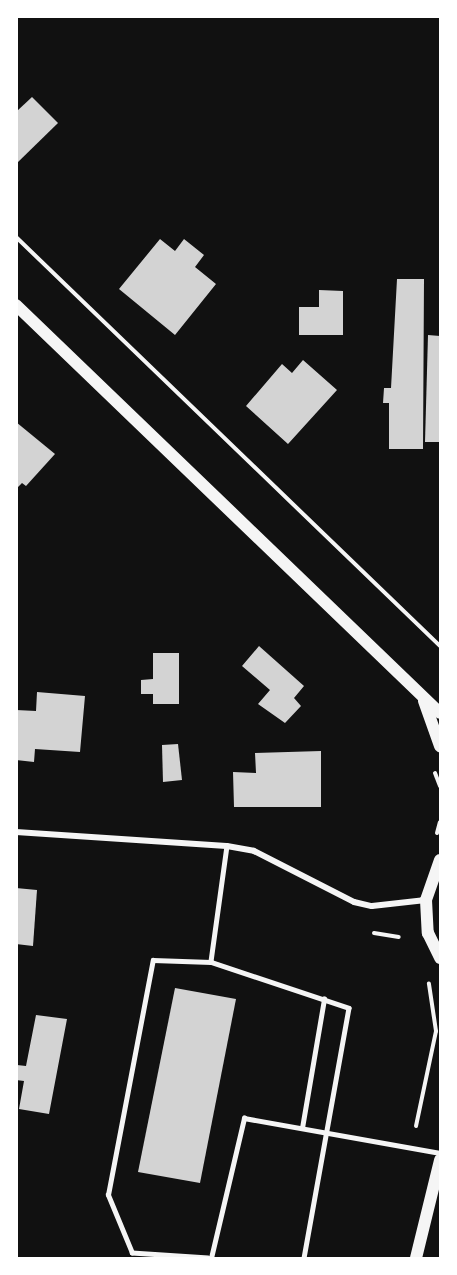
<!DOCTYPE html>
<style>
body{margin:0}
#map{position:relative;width:457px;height:1275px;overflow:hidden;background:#111;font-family:Signika,sans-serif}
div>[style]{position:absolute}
.building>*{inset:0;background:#d3d3d3}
.path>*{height:4px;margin:-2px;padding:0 2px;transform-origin:2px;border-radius:2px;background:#f5f5f5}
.service>*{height:4.5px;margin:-2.25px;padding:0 2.25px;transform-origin:2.25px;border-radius:2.25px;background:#f5f5f5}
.minor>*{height:6px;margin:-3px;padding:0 3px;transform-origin:3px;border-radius:3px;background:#f5f5f5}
.secondary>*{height:12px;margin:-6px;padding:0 6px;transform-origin:6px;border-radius:6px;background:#f5f5f5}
span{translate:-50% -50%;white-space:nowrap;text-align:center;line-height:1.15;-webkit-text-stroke:6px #fff;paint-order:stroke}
.frame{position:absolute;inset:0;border:18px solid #fff;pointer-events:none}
</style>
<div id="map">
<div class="building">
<i style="clip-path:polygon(32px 97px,58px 123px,16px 164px,16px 112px)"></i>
<i style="clip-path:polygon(160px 239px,175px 251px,184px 239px,204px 255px,195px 267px,216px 284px,175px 335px,119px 289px)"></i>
<i style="clip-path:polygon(397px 279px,424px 279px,423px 449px,389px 449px,389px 403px,383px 403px,384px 388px,391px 388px)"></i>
<i style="clip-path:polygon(319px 290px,343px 291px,343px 335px,299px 335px,299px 307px,319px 307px)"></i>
<i style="clip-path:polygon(428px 335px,440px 336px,440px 442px,425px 442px)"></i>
<i style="clip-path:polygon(303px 360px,337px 390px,288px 444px,246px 406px,282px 364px,292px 373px)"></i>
<i style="clip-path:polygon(16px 422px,55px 454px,26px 486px,22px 483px,16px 489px)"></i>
<i style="clip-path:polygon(259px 646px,304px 686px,294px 698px,301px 706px,285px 723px,258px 704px,270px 690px,242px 666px)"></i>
<i style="clip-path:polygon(153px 653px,179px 653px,179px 704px,153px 704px,153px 694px,141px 694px,141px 680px,153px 679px)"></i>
<i style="clip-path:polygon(37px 692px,85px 696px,80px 752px,35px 749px,34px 762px,16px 760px,16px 710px,36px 711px)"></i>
<i style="clip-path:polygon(178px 744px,182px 780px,163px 782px,162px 745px)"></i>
<i style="clip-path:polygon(321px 751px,321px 807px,234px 807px,233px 772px,256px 773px,255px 753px)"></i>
<i style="clip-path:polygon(16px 888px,37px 890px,33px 946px,16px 944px)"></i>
<i style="clip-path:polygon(175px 988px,236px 999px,200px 1183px,138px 1172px)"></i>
<i style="clip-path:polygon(36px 1015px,67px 1019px,49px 1114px,19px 1109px,24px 1081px,16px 1080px,17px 1065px,26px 1066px)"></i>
</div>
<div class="path">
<i style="left:16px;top:237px;width:589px;rotate:43.97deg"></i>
<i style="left:435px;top:773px;width:14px;rotate:69deg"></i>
<i style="left:437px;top:833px;width:11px;rotate:-75deg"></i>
<i style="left:374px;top:933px;width:25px;rotate:9deg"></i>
<i style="left:416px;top:1126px;width:97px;rotate:-78.1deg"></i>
<i style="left:436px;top:1031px;width:48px;rotate:-98.5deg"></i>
</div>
<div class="service">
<i style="left:227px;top:846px;width:117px;rotate:97.9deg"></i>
<i style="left:211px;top:962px;width:145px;rotate:18.4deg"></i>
<i style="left:349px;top:1008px;width:254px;rotate:100.2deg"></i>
<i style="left:302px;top:1128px;width:131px;rotate:-80.3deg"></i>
<i style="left:208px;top:1258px;width:76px;rotate:-176.2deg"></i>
<i style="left:132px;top:1253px;width:63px;rotate:-112.5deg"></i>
<i style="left:108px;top:1195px;width:239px;rotate:-79.2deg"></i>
<i style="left:153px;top:960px;width:58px;rotate:2deg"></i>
<i style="left:211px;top:1258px;width:144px;rotate:-76.7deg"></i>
<i style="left:244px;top:1118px;width:199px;rotate:10.1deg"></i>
</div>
<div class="minor">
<i style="left:16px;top:832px;width:211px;rotate:3.8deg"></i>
<i style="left:227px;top:846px;width:27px;rotate:10deg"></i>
<i style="left:254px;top:851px;width:112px;rotate:27deg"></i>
<i style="left:354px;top:902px;width:18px;rotate:13deg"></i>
<i style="left:372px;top:906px;width:54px;rotate:-6.3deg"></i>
</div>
<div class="secondary">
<i style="left:16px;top:305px;width:588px;rotate:43.9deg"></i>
<i style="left:424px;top:701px;width:48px;rotate:70.4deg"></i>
<i style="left:440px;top:860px;width:42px;rotate:109.3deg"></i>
<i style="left:426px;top:900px;width:33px;rotate:87deg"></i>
<i style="left:428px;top:933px;width:28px;rotate:64deg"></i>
<i style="left:416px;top:1258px;width:101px;rotate:-76.2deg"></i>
</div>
<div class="frame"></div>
</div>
